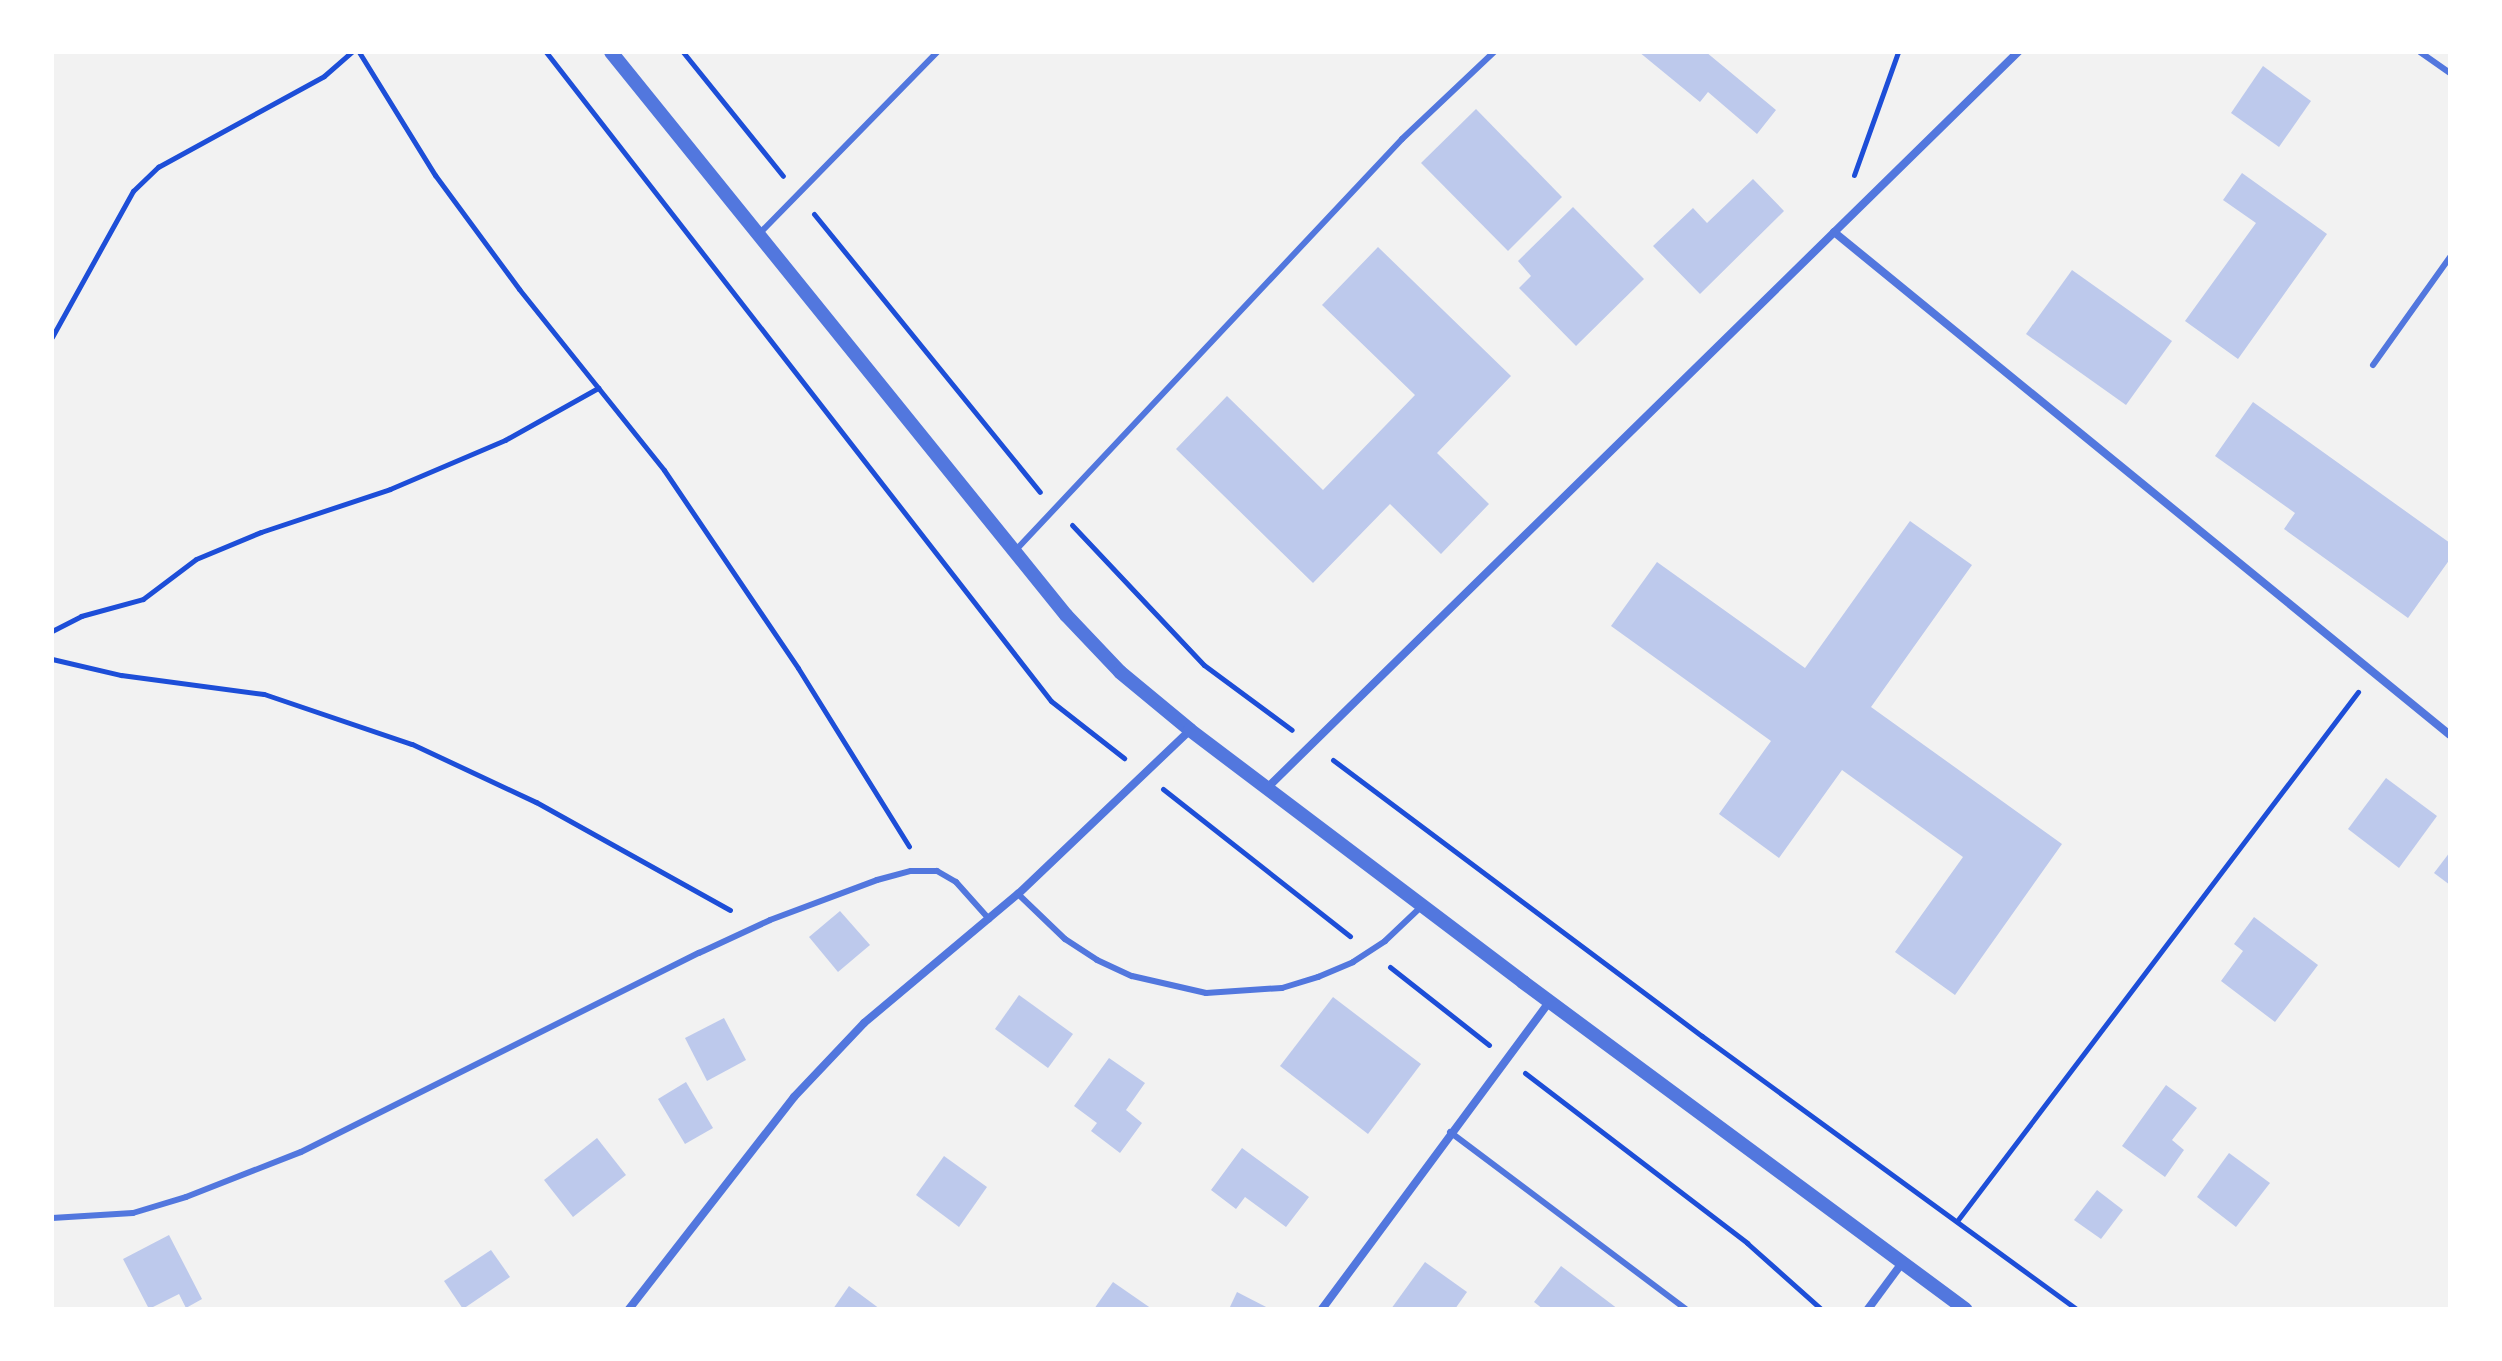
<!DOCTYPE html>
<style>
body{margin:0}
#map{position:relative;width:2502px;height:1361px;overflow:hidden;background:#f2f2f2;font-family:Raleway,sans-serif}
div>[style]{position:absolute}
.building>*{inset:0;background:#bdc9ec}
.path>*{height:5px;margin:-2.5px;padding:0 2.5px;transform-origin:2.5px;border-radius:2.5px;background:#1d4ed8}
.service>*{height:6px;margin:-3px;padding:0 3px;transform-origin:3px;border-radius:3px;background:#5277de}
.minor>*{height:8px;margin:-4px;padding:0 4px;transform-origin:4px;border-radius:4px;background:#5277de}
.tertiary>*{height:14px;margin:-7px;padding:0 7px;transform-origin:7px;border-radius:7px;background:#5277de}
span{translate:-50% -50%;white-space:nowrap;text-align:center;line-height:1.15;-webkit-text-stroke:7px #fff;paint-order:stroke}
.frame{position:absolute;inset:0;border:54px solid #fff;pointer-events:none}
</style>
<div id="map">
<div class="building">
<i style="clip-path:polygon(1639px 52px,1706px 52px,1776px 110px,1757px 134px,1708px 92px,1700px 102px)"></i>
<i style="clip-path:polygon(2263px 66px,2311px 101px,2279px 147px,2231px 113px)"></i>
<i style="clip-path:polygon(1476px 109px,1562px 197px,1508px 251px,1421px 163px)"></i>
<i style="clip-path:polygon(2242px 173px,2327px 234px,2238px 359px,2185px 321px,2256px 223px,2223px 200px)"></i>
<i style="clip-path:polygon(1753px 179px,1784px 211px,1700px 294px,1653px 246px,1693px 208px,1707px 223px)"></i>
<i style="clip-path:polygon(1573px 207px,1644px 279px,1576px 346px,1519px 288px,1531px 276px,1518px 261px)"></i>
<i style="clip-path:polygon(1378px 247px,1511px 376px,1437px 453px,1489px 504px,1441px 554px,1390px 504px,1313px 583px,1176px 449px,1227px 396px,1323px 490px,1415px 395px,1322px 305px)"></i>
<i style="clip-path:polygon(2072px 270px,2172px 341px,2126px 405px,2026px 334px)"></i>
<i style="clip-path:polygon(2253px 402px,2450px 543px,2450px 559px,2408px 618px,2284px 529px,2295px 513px,2215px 456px)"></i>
<i style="clip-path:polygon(1910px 521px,1972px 565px,1871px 707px,2062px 844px,1955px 995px,1895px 952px,1963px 857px,1842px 770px,1779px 858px,1719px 814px,1771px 741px,1611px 626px,1657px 562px,1805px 668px)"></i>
<i style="clip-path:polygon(2386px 778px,2437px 816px,2399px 868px,2348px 829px)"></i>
<i style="clip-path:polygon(2450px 852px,2450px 885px,2434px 873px)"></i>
<i style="clip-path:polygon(840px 911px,870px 945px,838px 972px,809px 937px)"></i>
<i style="clip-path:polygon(2254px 917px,2318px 965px,2275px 1022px,2221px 981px,2243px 951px,2234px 944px)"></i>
<i style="clip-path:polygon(1019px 995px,1073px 1034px,1048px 1068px,995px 1029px)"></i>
<i style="clip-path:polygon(1333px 997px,1421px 1064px,1368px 1134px,1280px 1066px)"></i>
<i style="clip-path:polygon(724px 1018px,746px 1060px,707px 1081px,685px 1038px)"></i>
<i style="clip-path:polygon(1109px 1058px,1145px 1083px,1126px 1110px,1142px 1123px,1120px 1153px,1091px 1131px,1097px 1123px,1074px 1106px)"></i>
<i style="clip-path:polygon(686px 1082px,713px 1128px,685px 1144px,658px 1099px)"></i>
<i style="clip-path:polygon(2166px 1085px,2197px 1108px,2172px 1140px,2184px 1150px,2165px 1177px,2122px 1146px)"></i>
<i style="clip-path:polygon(597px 1138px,626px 1175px,573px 1217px,544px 1180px)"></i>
<i style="clip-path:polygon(1242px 1148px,1309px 1197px,1286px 1227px,1245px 1197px,1236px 1209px,1211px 1190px)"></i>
<i style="clip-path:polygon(2229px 1153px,2270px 1183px,2236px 1227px,2197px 1197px)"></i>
<i style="clip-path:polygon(944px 1156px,987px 1187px,959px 1227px,916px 1195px)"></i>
<i style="clip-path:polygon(2097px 1190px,2123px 1210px,2101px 1239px,2074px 1220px)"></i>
<i style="clip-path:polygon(169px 1235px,202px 1299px,186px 1308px,179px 1294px,149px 1309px,123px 1259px)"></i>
<i style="clip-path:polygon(491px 1250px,510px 1277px,463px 1309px,444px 1281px)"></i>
<i style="clip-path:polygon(1425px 1262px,1467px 1292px,1455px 1309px,1391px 1309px)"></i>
<i style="clip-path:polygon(1561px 1266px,1618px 1309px,1543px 1309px,1534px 1302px)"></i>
<i style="clip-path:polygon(1113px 1282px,1152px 1309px,1094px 1309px)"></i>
<i style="clip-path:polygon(849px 1286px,880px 1309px,833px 1309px)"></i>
<i style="clip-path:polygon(1237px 1292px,1270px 1309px,1229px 1309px)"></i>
</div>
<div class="path">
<i style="left:359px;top:52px;width:145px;rotate:58.3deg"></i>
<i style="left:435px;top:175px;width:142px;rotate:53.6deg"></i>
<i style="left:519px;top:289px;width:232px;rotate:51.3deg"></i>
<i style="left:664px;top:470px;width:239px;rotate:55.9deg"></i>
<i style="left:798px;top:668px;width:210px;rotate:58.1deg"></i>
<i style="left:546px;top:52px;width:822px;rotate:52.11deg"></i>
<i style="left:1051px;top:701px;width:93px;rotate:38deg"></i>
<i style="left:683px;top:52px;width:159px;rotate:51.1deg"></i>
<i style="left:1854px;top:175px;width:131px;rotate:-70.3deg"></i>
<i style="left:814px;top:214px;width:358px;rotate:50.9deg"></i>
<i style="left:52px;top:337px;width:167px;rotate:-61deg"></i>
<i style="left:133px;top:191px;width:35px;rotate:-44deg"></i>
<i style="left:158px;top:167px;width:189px;rotate:-28.7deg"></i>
<i style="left:324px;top:76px;width:37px;rotate:-41deg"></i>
<i style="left:1072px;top:525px;width:192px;rotate:46.7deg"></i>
<i style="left:1204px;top:665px;width:109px;rotate:36.5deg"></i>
<i style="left:52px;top:631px;width:33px;rotate:-27deg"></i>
<i style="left:81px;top:616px;width:64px;rotate:-15.3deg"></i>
<i style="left:143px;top:599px;width:66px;rotate:-37deg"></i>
<i style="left:196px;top:559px;width:70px;rotate:-22.6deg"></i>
<i style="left:261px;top:532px;width:136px;rotate:-18.4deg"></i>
<i style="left:390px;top:489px;width:125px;rotate:-23.1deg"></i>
<i style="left:505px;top:440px;width:107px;rotate:-29.2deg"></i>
<i style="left:52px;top:659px;width:71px;rotate:13.1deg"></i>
<i style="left:121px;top:675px;width:144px;rotate:7.6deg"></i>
<i style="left:264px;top:694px;width:156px;rotate:18.7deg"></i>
<i style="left:412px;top:744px;width:137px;rotate:25.1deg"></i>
<i style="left:536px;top:802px;width:222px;rotate:29.1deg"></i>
<i style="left:1333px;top:760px;width:461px;rotate:36.8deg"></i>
<i style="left:1702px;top:1036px;width:463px;rotate:36.1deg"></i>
<i style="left:1163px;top:789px;width:238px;rotate:38.2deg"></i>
<i style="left:1390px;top:967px;width:126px;rotate:38.2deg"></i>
<i style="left:1525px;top:1073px;width:280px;rotate:37.4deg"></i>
<i style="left:1747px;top:1243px;width:99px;rotate:41.7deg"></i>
<i style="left:1957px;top:1221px;width:664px;rotate:-52.84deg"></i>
</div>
<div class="service">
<i style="left:2420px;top:52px;width:37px;rotate:35deg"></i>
<i style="left:758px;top:235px;width:256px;rotate:-45.6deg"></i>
<i style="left:2373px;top:365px;width:133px;rotate:-54.5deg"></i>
<i style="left:1015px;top:551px;width:565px;rotate:-46.79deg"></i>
<i style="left:1402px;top:139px;width:127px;rotate:-43.4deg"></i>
<i style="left:1018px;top:894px;width:65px;rotate:43.8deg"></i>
<i style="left:1065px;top:939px;width:38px;rotate:33deg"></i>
<i style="left:1097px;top:960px;width:38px;rotate:25deg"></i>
<i style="left:1132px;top:976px;width:76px;rotate:12.9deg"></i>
<i style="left:1206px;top:993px;width:76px;rotate:-3.8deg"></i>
<i style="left:1282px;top:988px;width:38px;rotate:-17deg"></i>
<i style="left:1318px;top:977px;width:38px;rotate:-23deg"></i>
<i style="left:1353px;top:962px;width:38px;rotate:-33deg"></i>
<i style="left:1385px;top:941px;width:52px;rotate:-43.5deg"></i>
<i style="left:1450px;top:1132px;width:295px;rotate:36.9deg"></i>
<i style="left:52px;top:1218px;width:81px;rotate:-3.5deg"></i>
<i style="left:133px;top:1213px;width:55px;rotate:-16.8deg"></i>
<i style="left:186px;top:1197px;width:123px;rotate:-21.4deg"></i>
<i style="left:301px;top:1152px;width:445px;rotate:-26.6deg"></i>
<i style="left:699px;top:953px;width:78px;rotate:-24.9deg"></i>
<i style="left:770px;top:920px;width:114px;rotate:-20.5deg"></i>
<i style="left:877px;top:880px;width:35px;rotate:-15deg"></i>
<i style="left:911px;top:871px;width:26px"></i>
<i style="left:937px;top:871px;width:22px;rotate:30deg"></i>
<i style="left:956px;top:882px;width:50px;rotate:48.3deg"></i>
</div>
<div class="minor">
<i style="left:1834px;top:232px;width:795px;rotate:39.23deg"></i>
<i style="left:1267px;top:788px;width:1052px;rotate:-44.42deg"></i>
<i style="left:629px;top:1309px;width:269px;rotate:-52.1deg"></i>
<i style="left:794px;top:1097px;width:102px;rotate:-46.6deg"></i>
<i style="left:864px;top:1023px;width:201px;rotate:-40deg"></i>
<i style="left:1018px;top:894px;width:238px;rotate:-43.6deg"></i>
<i style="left:1322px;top:1309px;width:382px;rotate:-53.5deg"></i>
<i style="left:1868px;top:1309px;width:57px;rotate:-53.5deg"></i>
</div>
<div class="tertiary">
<i style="left:611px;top:52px;width:724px;rotate:51.06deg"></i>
<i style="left:1066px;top:615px;width:79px;rotate:46.5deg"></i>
<i style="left:1120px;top:672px;width:91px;rotate:39.6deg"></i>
<i style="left:1190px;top:730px;width:418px;rotate:37.1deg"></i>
<i style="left:1523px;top:982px;width:550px;rotate:36.49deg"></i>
</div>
<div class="frame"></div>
</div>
